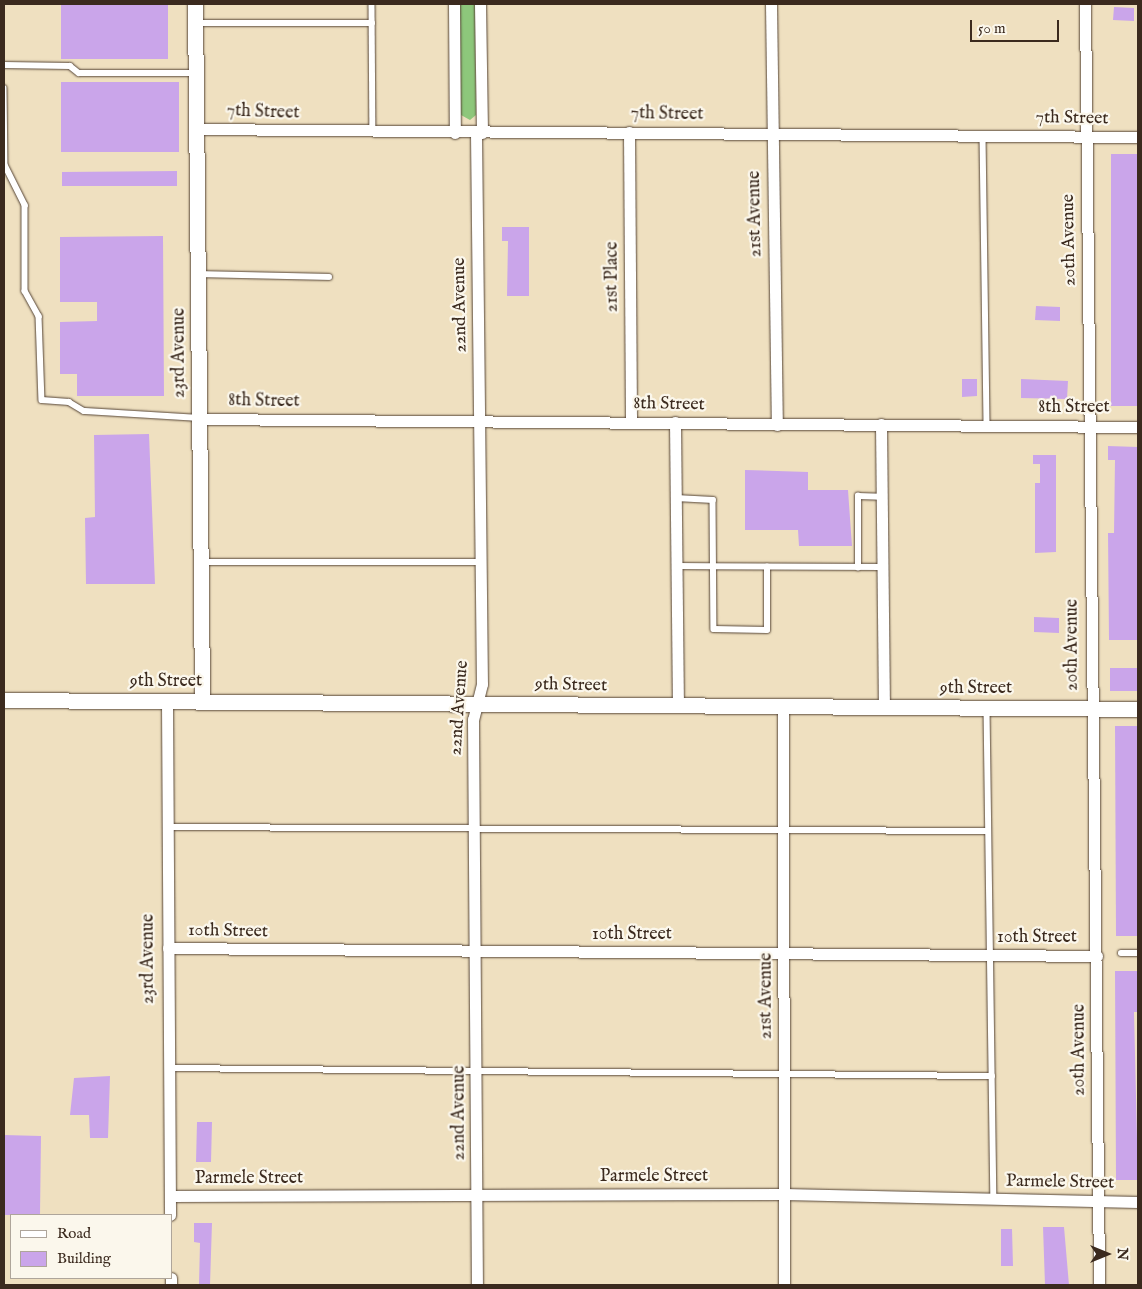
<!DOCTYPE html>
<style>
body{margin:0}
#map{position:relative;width:1142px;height:1289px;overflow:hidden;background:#efe0c0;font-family:"IM FELL English",serif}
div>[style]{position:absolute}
.green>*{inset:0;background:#8dc77b}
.building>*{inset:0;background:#caa5ea}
.roads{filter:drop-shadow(0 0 1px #564536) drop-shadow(0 0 1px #564536)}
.lane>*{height:5.5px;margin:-2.75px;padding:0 2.75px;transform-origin:2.75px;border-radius:2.75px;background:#fff}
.street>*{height:11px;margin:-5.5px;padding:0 5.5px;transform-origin:5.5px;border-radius:5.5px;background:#fff}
.secondary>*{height:15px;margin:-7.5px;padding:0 7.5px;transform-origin:7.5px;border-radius:7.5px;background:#fff}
span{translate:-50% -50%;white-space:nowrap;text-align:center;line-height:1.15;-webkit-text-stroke:4.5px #fbf7ec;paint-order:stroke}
.street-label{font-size:18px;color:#3b2a1e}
.frame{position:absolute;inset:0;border:5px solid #3b2a1e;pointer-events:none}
.legend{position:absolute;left:10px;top:1214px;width:162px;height:65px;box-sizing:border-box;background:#fbf7ec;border:1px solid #aea59a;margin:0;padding:6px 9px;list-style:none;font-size:15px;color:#3b2a1e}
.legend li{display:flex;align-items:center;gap:10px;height:25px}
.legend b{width:25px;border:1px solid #aea59a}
.north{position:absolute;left:1082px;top:1229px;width:50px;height:50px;-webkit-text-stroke:4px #fbf7ec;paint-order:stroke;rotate:90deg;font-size:14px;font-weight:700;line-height:20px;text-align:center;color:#3b2a1e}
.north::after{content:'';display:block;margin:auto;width:18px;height:22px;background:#3b2a1e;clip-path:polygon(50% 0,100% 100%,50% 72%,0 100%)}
.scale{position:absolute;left:970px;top:20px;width:89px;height:22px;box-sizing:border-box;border:2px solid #3b2a1e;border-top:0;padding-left:6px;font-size:15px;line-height:18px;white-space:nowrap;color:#3b2a1e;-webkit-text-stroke:4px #fbf7ec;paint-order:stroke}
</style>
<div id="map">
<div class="green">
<i style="clip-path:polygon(459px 4px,475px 4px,476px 115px,470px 120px,461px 115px)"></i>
</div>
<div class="building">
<i style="clip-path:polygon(61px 4px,168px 4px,168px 59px,61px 59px)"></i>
<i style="clip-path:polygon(1114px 7px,1134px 8px,1134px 21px,1113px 20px)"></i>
<i style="clip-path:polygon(61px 82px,179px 82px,179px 152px,61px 152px)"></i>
<i style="clip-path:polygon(1111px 154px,1138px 154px,1138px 406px,1111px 406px)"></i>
<i style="clip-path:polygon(177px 171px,177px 186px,62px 186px,62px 172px)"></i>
<i style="clip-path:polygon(502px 227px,529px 227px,529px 296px,507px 296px,508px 241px,502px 241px)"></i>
<i style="clip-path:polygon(163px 236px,164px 396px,77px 396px,77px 374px,60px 374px,60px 322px,97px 321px,97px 302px,60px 302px,60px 237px)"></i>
<i style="clip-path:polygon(1036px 306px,1060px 307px,1060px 321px,1035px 320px)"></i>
<i style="clip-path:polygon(962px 379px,977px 379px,977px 396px,962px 397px)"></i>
<i style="clip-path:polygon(1021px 379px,1068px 381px,1067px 399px,1021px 398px)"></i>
<i style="clip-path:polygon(149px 434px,155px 584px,86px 584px,85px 518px,95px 517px,94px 435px)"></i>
<i style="clip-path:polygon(1108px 446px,1138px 447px,1138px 640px,1109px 640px,1108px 533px,1114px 533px,1115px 460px,1108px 460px)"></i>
<i style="clip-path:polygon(1033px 455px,1056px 455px,1056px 552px,1035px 553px,1035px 483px,1040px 483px,1040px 464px,1033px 464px)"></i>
<i style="clip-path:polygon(745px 470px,808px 472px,808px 490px,848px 490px,852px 546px,799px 546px,798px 530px,745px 530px)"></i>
<i style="clip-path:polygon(1034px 617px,1059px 618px,1059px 633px,1034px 632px)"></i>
<i style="clip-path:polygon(1110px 668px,1138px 668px,1138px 691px,1110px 691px)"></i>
<i style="clip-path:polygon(1115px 726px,1138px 726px,1138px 936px,1116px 936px)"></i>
<i style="clip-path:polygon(1115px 971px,1138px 971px,1138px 1012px,1134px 1012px,1138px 1180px,1116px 1180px)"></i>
<i style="clip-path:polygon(110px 1076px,108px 1138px,90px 1138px,89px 1115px,70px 1115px,74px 1078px)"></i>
<i style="clip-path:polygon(197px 1122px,212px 1122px,211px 1162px,196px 1162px)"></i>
<i style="clip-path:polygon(4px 1135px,41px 1136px,40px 1215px,4px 1215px)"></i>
<i style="clip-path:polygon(194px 1223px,212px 1223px,210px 1285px,199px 1285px,200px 1243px,194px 1242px)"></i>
<i style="clip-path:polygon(1043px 1227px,1064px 1227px,1069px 1285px,1045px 1285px)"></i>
<i style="clip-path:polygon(1001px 1229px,1012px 1229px,1013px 1266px,1001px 1266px)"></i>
</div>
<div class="roads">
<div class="lane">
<i style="left:372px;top:4px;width:128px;rotate:89.6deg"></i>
<i style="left:197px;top:23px;width:175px"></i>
<i style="left:4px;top:65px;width:66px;rotate:0.9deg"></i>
<i style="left:70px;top:66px;width:11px;rotate:38deg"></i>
<i style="left:79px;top:73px;width:115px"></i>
<i style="left:4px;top:88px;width:77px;rotate:89.3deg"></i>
<i style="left:5px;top:165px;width:45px;rotate:63.4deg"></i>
<i style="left:25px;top:205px;width:86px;rotate:90deg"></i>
<i style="left:25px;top:291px;width:29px;rotate:61deg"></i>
<i style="left:39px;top:316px;width:84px;rotate:88deg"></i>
<i style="left:42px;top:400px;width:27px;rotate:4deg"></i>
<i style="left:69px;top:402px;width:17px;rotate:31deg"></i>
<i style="left:84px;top:411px;width:113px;rotate:3.5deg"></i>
<i style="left:983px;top:136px;width:289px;rotate:89.2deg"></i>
<i style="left:199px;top:274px;width:130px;rotate:1.3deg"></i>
<i style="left:676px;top:498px;width:37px;rotate:3deg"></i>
<i style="left:713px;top:500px;width:129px;rotate:89.6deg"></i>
<i style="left:714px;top:629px;width:53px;rotate:1.1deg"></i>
<i style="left:767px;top:630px;width:63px;rotate:-90deg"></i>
<i style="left:201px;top:562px;width:278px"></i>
<i style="left:677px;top:566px;width:205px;rotate:0.3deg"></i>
<i style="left:858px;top:568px;width:72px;rotate:-90deg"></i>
<i style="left:858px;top:496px;width:23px;rotate:2deg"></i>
<i style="left:987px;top:709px;width:490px;rotate:89.2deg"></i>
<i style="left:167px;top:827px;width:821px;rotate:0.28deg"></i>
<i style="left:1121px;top:953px;width:17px"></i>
<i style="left:169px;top:1068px;width:823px;rotate:0.56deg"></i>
</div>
<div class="street">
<i style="left:454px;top:4px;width:129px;rotate:89.6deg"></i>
<i style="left:480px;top:4px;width:129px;rotate:89.1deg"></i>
<i style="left:771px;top:4px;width:421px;rotate:89.2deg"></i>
<i style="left:1085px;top:4px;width:1281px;rotate:89.37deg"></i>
<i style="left:196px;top:129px;width:942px;rotate:0.49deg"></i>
<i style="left:629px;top:132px;width:289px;rotate:89.6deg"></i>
<i style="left:476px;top:133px;width:551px;rotate:89.38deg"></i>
<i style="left:482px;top:684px;width:36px;rotate:104deg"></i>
<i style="left:473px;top:719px;width:566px;rotate:89.6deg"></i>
<i style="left:199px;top:419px;width:939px;rotate:0.49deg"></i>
<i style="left:675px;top:422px;width:284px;rotate:89.4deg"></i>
<i style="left:881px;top:424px;width:283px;rotate:89.4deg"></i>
<i style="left:167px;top:702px;width:513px;rotate:89.66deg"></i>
<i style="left:783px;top:706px;width:579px;rotate:89.9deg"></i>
<i style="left:168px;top:948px;width:929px;rotate:0.49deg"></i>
<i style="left:170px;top:1196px;width:614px;rotate:-0.19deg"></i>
<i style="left:784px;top:1194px;width:354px;rotate:1.3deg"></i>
<i style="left:171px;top:1278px;width:7px;rotate:90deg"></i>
</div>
<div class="secondary">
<i style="left:195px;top:4px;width:697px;rotate:89.42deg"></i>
<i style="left:4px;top:700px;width:1134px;rotate:0.45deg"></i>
</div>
</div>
<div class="street-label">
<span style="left:263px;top:113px;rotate:2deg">7th Street</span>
<span style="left:667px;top:115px;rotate:1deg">7th Street</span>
<span style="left:1072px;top:119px;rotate:1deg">7th Street</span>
<span style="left:756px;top:214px;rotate:-91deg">21st Avenue</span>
<span style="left:1070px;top:240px;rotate:-91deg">20th Avenue</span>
<span style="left:613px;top:277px;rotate:-90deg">21st Place</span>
<span style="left:461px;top:305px;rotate:-91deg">22nd Avenue</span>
<span style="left:180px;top:353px;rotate:-90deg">23rd Avenue</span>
<span style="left:264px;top:402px;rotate:1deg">8th Street</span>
<span style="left:669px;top:405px;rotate:1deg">8th Street</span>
<span style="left:1074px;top:408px">8th Street</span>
<span style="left:1073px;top:645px;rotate:-90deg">20th Avenue</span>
<span style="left:166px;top:682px">9th Street</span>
<span style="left:571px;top:686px;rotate:1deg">9th Street</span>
<span style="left:976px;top:689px">9th Street</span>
<span style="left:460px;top:708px;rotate:-86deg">22nd Avenue</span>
<span style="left:228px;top:932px;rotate:1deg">10th Street</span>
<span style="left:632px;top:935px">10th Street</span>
<span style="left:1037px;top:938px">10th Street</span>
<span style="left:149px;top:959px;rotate:-90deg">23rd Avenue</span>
<span style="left:767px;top:996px;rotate:-90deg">21st Avenue</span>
<span style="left:1080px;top:1050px;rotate:-90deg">20th Avenue</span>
<span style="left:460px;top:1113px;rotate:-90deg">22nd Avenue</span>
<span style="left:654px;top:1177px">Parmele Street</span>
<span style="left:249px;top:1179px">Parmele Street</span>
<span style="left:1060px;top:1183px;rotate:1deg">Parmele Street</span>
</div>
<div class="frame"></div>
<ul class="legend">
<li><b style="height:6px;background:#fff"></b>Road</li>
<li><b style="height:14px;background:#caa5ea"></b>Building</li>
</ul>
<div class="north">N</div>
<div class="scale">50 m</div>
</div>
